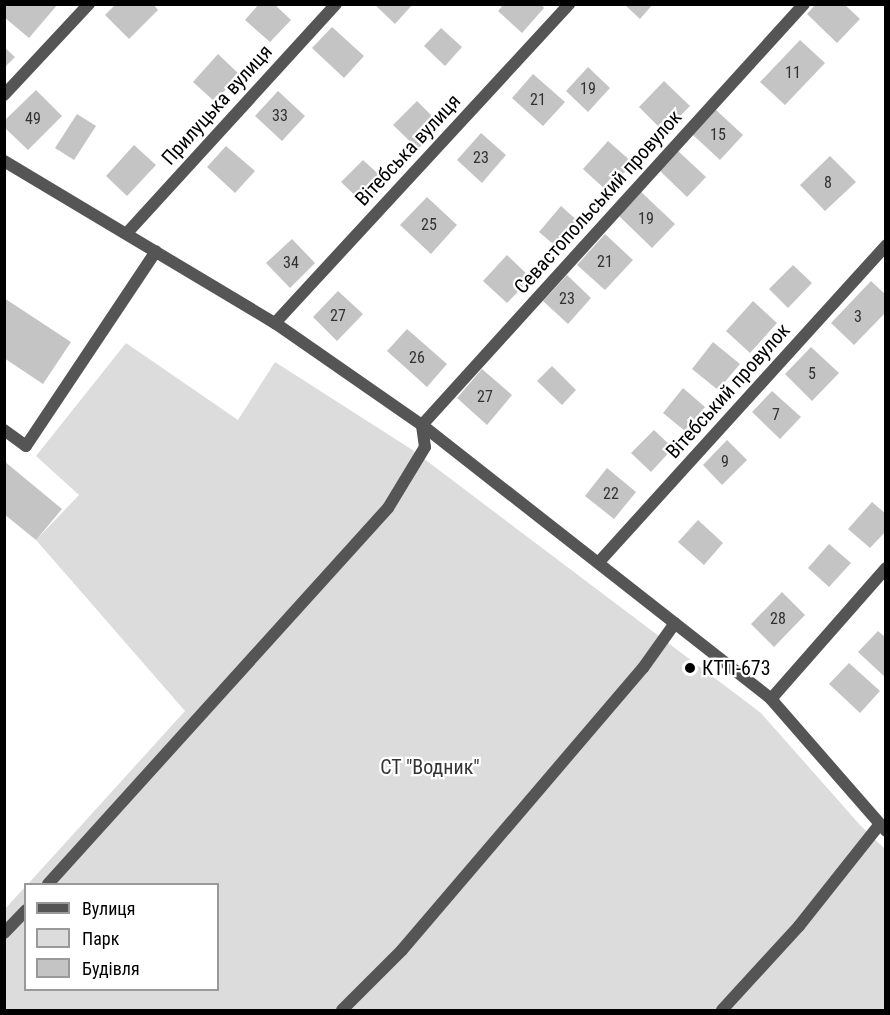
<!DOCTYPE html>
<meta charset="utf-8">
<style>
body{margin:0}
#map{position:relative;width:890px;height:1015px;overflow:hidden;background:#fff;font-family:"Roboto Condensed",sans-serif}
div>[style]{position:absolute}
.green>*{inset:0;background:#dcdcdc}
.building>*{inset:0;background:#c4c4c4}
.service>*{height:12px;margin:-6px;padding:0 6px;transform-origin:6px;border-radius:6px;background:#555}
.minor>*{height:12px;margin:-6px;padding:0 6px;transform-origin:6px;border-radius:6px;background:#555}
.dots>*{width:16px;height:16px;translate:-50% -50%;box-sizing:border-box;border:3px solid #fff;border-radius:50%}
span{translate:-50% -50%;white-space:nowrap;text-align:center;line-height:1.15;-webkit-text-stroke:4.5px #fff;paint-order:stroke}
.number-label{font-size:16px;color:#313131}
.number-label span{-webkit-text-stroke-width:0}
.street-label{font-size:20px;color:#000}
.poi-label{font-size:20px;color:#000}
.left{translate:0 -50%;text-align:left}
.park-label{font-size:20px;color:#333}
.frame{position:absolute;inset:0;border:6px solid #000;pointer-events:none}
.legend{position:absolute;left:24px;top:883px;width:195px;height:108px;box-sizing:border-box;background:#fff;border:2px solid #999;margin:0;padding:8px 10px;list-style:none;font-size:18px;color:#000}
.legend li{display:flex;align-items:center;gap:12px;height:30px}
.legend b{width:30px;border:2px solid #999}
</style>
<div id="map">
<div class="green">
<i style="clip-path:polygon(126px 343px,238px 420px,275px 362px,411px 449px,761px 713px,860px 825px,885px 849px,885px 1010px,5px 1010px,4px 910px,25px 887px,26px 990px,218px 990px,218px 884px,28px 884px,185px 711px,36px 540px,79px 495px,36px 456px)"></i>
</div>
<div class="building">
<i style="clip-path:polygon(5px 4px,58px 4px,29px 38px,4px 17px)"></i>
<i style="clip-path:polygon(116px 4px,153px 4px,158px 10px,129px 39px,105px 15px)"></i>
<i style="clip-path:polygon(259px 4px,274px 4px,291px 20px,270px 42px,245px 20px)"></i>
<i style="clip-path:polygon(374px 4px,413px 4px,395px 24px)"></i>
<i style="clip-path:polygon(504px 4px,541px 4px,544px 8px,522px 33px,498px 11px)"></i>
<i style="clip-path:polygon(624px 4px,653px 4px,640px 19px)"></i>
<i style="clip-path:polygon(816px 4px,844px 4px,860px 19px,837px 43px,807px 14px)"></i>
<i style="clip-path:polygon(332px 27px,364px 56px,344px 78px,312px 48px)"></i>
<i style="clip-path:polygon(441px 28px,462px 47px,445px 66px,424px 46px)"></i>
<i style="clip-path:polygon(800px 40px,825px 63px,785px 105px,760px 82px)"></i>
<i style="clip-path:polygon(4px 47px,15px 57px,4px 68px)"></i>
<i style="clip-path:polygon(218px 54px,239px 74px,215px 102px,193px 82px)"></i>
<i style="clip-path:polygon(588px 67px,610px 88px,588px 112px,566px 91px)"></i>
<i style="clip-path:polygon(533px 74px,565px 102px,543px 126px,512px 98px)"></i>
<i style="clip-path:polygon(664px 81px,690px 106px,664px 132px,639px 107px)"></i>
<i style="clip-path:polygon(36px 90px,62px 116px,28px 150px,4px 127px,4px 121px)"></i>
<i style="clip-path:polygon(278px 91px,305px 116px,282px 141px,255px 116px)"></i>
<i style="clip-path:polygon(417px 101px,441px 125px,418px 149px,393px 125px)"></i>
<i style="clip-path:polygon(715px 109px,743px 135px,720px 160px,692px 134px)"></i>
<i style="clip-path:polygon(77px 114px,96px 126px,74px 160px,55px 148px)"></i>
<i style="clip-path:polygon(481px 133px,506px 155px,482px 183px,457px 160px)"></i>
<i style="clip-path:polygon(608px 141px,633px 163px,607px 191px,583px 169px)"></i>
<i style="clip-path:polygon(134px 145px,156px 165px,127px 196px,106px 176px)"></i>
<i style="clip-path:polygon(226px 146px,255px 171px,235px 193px,207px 167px)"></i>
<i style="clip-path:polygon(677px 150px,706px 177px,687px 197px,659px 170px)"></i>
<i style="clip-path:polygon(830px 156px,856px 182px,825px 211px,800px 185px)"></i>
<i style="clip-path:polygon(363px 160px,387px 182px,365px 205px,341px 182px)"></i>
<i style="clip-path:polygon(639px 190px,675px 224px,652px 248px,617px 214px)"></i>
<i style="clip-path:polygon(427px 197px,457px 225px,431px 254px,400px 225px)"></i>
<i style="clip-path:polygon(561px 206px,580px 223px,559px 249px,539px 232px)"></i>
<i style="clip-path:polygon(605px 234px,633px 260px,605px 290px,577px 265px)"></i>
<i style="clip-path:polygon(292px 239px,315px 263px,290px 288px,266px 263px)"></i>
<i style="clip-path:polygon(507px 255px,531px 278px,507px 303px,483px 281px)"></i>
<i style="clip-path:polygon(793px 265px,812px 283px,788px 308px,769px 289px)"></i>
<i style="clip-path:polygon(567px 275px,591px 298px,568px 324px,543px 301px)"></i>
<i style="clip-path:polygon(871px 281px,886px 295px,886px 312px,854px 345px,831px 323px)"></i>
<i style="clip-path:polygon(338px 291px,363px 314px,337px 341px,313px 317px)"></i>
<i style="clip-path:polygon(4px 298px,71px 342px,43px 384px,4px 358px)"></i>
<i style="clip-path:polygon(753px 301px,777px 323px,750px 353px,726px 331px)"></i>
<i style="clip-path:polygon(407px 329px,447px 364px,427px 387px,387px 351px)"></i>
<i style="clip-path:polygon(713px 342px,740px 364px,718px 390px,692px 369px)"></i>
<i style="clip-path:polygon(811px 347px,839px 373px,812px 401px,785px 374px)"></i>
<i style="clip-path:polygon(552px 366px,576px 390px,562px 405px,537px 381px)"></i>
<i style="clip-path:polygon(482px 369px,512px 395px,487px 425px,457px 398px)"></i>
<i style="clip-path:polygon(683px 388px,705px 407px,685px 431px,663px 413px)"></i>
<i style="clip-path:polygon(772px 391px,801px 417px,780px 439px,752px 412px)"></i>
<i style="clip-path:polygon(654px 430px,673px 448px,651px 472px,631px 453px)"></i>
<i style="clip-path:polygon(727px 440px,747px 460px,722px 485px,703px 465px)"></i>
<i style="clip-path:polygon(4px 461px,62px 509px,36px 540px,4px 514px)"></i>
<i style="clip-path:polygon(607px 468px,636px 492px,614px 519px,585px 496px)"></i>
<i style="clip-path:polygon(872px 502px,886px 514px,886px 531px,870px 548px,848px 529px)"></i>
<i style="clip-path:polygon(698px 520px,723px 543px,704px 565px,678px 542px)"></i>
<i style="clip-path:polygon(829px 544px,851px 563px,829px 587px,808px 568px)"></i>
<i style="clip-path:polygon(782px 592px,805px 615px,774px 647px,751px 624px)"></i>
<i style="clip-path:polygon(878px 631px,886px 638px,886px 678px,858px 652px)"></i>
<i style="clip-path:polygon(849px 663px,880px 691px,860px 713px,829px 684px)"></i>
</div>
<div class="service">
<i style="left:4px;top:430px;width:27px;rotate:36deg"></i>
<i style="left:26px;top:446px;width:234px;rotate:-56.3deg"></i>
<i style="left:48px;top:884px;width:507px;rotate:-47.88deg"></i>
<i style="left:388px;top:508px;width:71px;rotate:-58.8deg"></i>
<i style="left:425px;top:447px;width:22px;rotate:-98deg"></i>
<i style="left:4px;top:933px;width:32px;rotate:-46deg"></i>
<i style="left:342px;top:1010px;width:85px;rotate:-45deg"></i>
<i style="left:402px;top:950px;width:371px;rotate:-49.5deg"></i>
<i style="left:643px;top:668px;width:55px;rotate:-54.6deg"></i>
<i style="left:722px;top:1010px;width:114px;rotate:-47.5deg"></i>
<i style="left:799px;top:926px;width:129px;rotate:-51.6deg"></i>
</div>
<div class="minor">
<i style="left:4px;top:95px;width:125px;rotate:-47deg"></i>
<i style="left:4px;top:161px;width:316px;rotate:30.9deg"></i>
<i style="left:275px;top:323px;width:179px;rotate:34.8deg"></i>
<i style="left:422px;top:425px;width:444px;rotate:38.1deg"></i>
<i style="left:771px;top:699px;width:175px;rotate:48.9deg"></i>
<i style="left:127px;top:233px;width:310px;rotate:-47.6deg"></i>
<i style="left:275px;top:323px;width:434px;rotate:-47.3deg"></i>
<i style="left:422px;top:425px;width:568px;rotate:-47.78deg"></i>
<i style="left:599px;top:562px;width:428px;rotate:-47.8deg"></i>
<i style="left:771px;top:699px;width:174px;rotate:-48.7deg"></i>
</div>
<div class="dots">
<i style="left:690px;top:668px;background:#000"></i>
</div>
<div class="number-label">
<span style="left:793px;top:73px">11</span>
<span style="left:588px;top:89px">19</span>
<span style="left:538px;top:100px">21</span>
<span style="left:280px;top:116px">33</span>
<span style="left:33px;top:119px">49</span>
<span style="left:718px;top:135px">15</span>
<span style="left:481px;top:158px">23</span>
<span style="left:828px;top:183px">8</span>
<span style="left:646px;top:219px">19</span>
<span style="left:429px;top:225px">25</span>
<span style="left:605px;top:262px">21</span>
<span style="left:291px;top:263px">34</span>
<span style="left:567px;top:299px">23</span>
<span style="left:338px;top:316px">27</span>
<span style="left:858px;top:317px">3</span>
<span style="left:417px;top:358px">26</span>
<span style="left:812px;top:374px">5</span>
<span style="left:485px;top:397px">27</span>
<span style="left:776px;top:415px">7</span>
<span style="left:725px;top:462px">9</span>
<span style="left:611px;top:494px">22</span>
<span style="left:778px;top:619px">28</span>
</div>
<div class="street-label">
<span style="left:217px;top:105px;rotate:-48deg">Прилуцька вулиця</span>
<span style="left:408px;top:150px;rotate:-47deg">Вітебська вулиця</span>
<span style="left:598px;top:202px;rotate:-48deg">Севастопольський провулок</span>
<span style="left:728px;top:391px;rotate:-48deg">Вітебський провулок</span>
</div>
<div class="poi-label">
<span class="left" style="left:702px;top:668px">КТП-673</span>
</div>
<div class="park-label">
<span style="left:430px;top:767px">СТ "Водник"</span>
</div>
<div class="frame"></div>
<ul class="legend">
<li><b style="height:8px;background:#555"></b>Вулиця</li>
<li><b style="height:16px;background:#dcdcdc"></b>Парк</li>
<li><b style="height:16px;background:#c4c4c4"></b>Будівля</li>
</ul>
</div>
